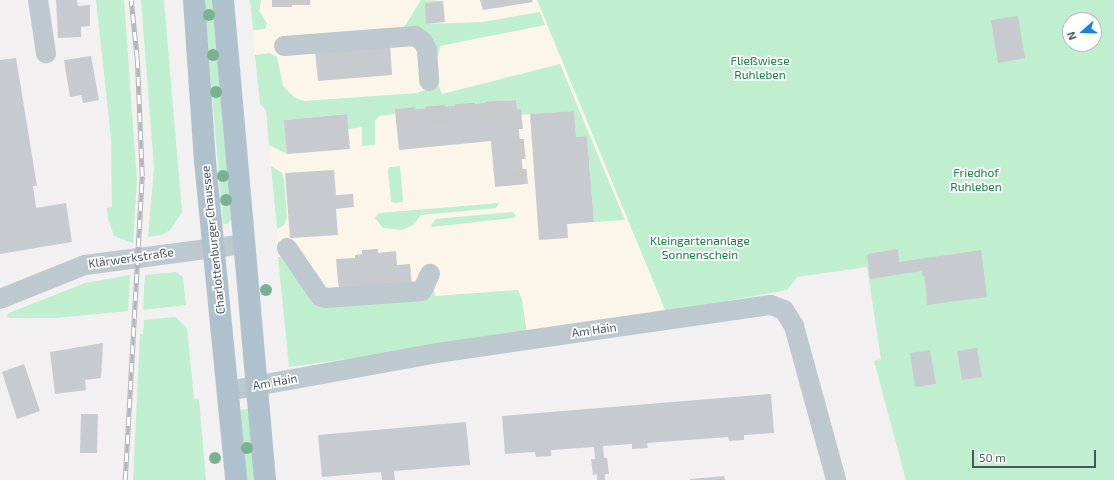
<!DOCTYPE html>
<meta charset="utf-8">
<style>
body{margin:0}
#map{position:relative;width:1114px;height:480px;overflow:hidden;background:#f2f0f0;font-family:"Exo 2",sans-serif}
div>[style]{position:absolute}
.commercial>*{inset:0;background:#fcf5ea}
.green>*{inset:0;background:#bfefce}
.building>*{inset:0;background:#c7cbcf}
.minor-tunnel>*{height:20px;margin-top:-10px;transform-origin:0;background:repeating-linear-gradient(90deg,#c8c9cb 0 20px,transparent 0 30px)}
.minor>*{height:20px;margin:-10px;padding:0 10px;transform-origin:10px;border-radius:10px;background:#bec8cf}
.major>*{height:22px;margin:-11px;padding:0 11px;transform-origin:11px;border-radius:11px;background:#b0c1ce}
.rail>*{height:4.5px;margin-top:-2.25px;transform-origin:0;background:repeating-linear-gradient(90deg,#fff 0 9px,#b2b6ba 0 18px);box-sizing:border-box;border-block:1px solid #b2b6ba}
.trees>*{width:12px;height:12px;margin:-6px;border-radius:50%;background:#7ab291}
span{translate:-50% -50%;white-space:nowrap;text-align:center;line-height:1.15;-webkit-text-stroke:3.5px #fff;paint-order:stroke}
.park-label{font-size:12px;color:#178044}
.street-label{font-size:12px;color:#48555d}
.north{position:absolute;left:1062px;top:12px;width:40px;height:40px;box-sizing:border-box;background:#fff;border:1px solid #b6bbbe;border-radius:50%;rotate:250deg;font-size:11px;font-weight:700;line-height:16px;text-align:center;color:#48555d}
.north::after{content:'';display:block;margin:auto;width:14px;height:18px;background:#1980e3;clip-path:polygon(50% 0,100% 100%,50% 72%,0 100%)}
.scale{position:absolute;left:972px;top:450px;width:124px;height:18px;box-sizing:border-box;border:2px solid #48555d;border-top:0;padding-left:5px;font-size:12px;line-height:14px;white-space:nowrap;color:#48555d;-webkit-text-stroke:3px #fff;paint-order:stroke}
</style>
<div id="map">
<div class="commercial">
<i style="clip-path:polygon(250px 0,537px 0,666px 312px,289px 367px,266px 110px,260px 104px)"></i>
</div>
<div class="green">
<i style="clip-path:polygon(96px 0,124px 0,137px 180px,133px 243px,114px 236px,108px 219px,107px 208px,112px 207px,111px 139px)"></i>
<i style="clip-path:polygon(141px 0,164px 0,182px 212px,170px 230px,162px 235px,148px 237px,154px 168px)"></i>
<i style="clip-path:polygon(204px 0,213px 0,232px 218px,227px 224px,223px 224px)"></i>
<i style="clip-path:polygon(250px 0,261px 0,259px 11px,267px 23px,265px 29px,253px 30px)"></i>
<i style="clip-path:polygon(421px 0,443px 1px,425px 3px,427px 24px,483px 22px,540px 12px,545px 25px,440px 46px,437px 63px,431px 66px,403px 29px)"></i>
<i style="clip-path:polygon(evenodd,537px 0,1114px 0,1114px 480px,906px 480px,874px 361px,881px 359px,867px 267px,797px 277px,787px 290px,666px 312px,537px 0,1070px 20px,1094px 20px,1094px 44px,1070px 44px,1070px 20px)"></i>
<i style="clip-path:polygon(270px 53px,277px 57px,283px 86px,295px 98px,304px 101px,417px 93px,438px 85px,442px 94px,560px 64px,625px 220px,594px 222px,587px 136px,576px 137px,574px 111px,517px 115px,516px 100px,395px 111px,395px 114px,379px 116px,375px 121px,375px 145px,362px 146px,362px 127px,348px 129px,346px 114px,285px 120px,287px 154px,269px 145px,266px 110px,260px 104px,255px 55px)"></i>
<i style="clip-path:polygon(271px 166px,282px 173px,284px 179px,287px 218px,284px 225px,277px 229px)"></i>
<i style="clip-path:polygon(400px 166px,403px 202px,394px 203px,391px 201px,388px 170px,389px 167px)"></i>
<i style="clip-path:polygon(499px 203px,496px 208px,421px 215px,413px 225px,402px 230px,383px 228px,375px 218px,379px 213px)"></i>
<i style="clip-path:polygon(513px 212px,516px 216px,513px 218px,432px 227px,431px 225px,436px 219px)"></i>
<i style="clip-path:polygon(278px 257px,285px 257px,320px 304px,434px 289px,435px 296px,518px 290px,522px 300px,527px 334px,289px 367px)"></i>
<i style="clip-path:polygon(176px 272px,183px 277px,186px 305px,143px 310px,145px 275px)"></i>
<i style="clip-path:polygon(130px 275px,128px 311px,56px 318px,10px 318px,7px 316px,9px 313px,85px 283px)"></i>
<i style="clip-path:polygon(175px 317px,187px 328px,194px 399px,199px 399px,206px 480px,133px 480px,140px 334px,143px 334px,144px 320px)"></i>
<i style="clip-path:polygon(248px 409px,255px 480px,245px 480px,239px 410px)"></i>
</div>
<div class="building">
<i style="clip-path:polygon(56px 0,77px 0,78px 6px,90px 5px,90px 26px,81px 27px,81px 37px,58px 38px)"></i>
<i style="clip-path:polygon(480px 0,532px 0,533px 2px,483px 10px)"></i>
<i style="clip-path:polygon(443px 1px,445px 22px,426px 24px,425px 3px)"></i>
<i style="clip-path:polygon(1018px 16px,1025px 58px,998px 63px,991px 20px)"></i>
<i style="clip-path:polygon(390px 44px,392px 75px,318px 81px,315px 51px)"></i>
<i style="clip-path:polygon(91px 56px,99px 100px,83px 103px,81px 95px,70px 97px,64px 60px)"></i>
<i style="clip-path:polygon(16px 58px,37px 186px,33px 186px,36px 208px,66px 203px,72px 242px,0 254px,0 60px)"></i>
<i style="clip-path:polygon(516px 100px,524px 184px,495px 187px,491px 141px,399px 150px,395px 111px)"></i>
<i style="clip-path:polygon(574px 111px,576px 137px,587px 136px,594px 222px,567px 224px,568px 238px,539px 240px,530px 114px)"></i>
<i style="clip-path:polygon(347px 114px,350px 149px,287px 154px,284px 120px)"></i>
<i style="clip-path:polygon(334px 170px,336px 195px,353px 194px,354px 207px,336px 209px,338px 235px,290px 238px,285px 173px)"></i>
<i style="clip-path:polygon(378px 249px,378px 253px,396px 251px,397px 265px,410px 264px,412px 287px,339px 292px,336px 259px,355px 258px,355px 255px,362px 254px,362px 250px)"></i>
<i style="clip-path:polygon(898px 249px,899px 262px,981px 250px,987px 297px,927px 305px,925px 276px,923px 277px,922px 271px,870px 279px,867px 254px)"></i>
<i style="clip-path:polygon(103px 343px,101px 378px,85px 380px,86px 390px,55px 394px,50px 352px)"></i>
<i style="clip-path:polygon(977px 348px,982px 377px,962px 380px,957px 351px)"></i>
<i style="clip-path:polygon(930px 350px,936px 384px,915px 387px,910px 353px)"></i>
<i style="clip-path:polygon(24px 364px,40px 411px,17px 419px,2px 372px)"></i>
<i style="clip-path:polygon(771px 394px,774px 433px,744px 435px,744px 440px,729px 441px,728px 437px,647px 443px,648px 448px,632px 449px,632px 444px,603px 446px,604px 458px,607px 458px,609px 474px,605px 474px,605px 480px,597px 480px,597px 474px,593px 475px,591px 459px,595px 459px,594px 447px,551px 450px,551px 456px,536px 457px,535px 452px,505px 454px,502px 416px)"></i>
<i style="clip-path:polygon(81px 414px,98px 414px,97px 453px,80px 453px)"></i>
<i style="clip-path:polygon(466px 422px,470px 465px,394px 471px,395px 480px,382px 480px,381px 472px,322px 477px,318px 435px)"></i>
<i style="clip-path:polygon(724px 476px,725px 480px,690px 480px,690px 479px)"></i>
</div>
<div class="minor-tunnel">
<i style="left:282px;top:0;width:7px;rotate:90deg"></i>
<i style="left:300px;top:0;width:5px;rotate:90deg"></i>
<i style="left:396px;top:119px;width:115px;rotate:-4.5deg"></i>
<i style="left:511px;top:110px;width:75px;rotate:84.7deg"></i>
</div>
<div class="minor">
<i style="left:38px;top:0;width:54px;rotate:81.4deg"></i>
<i style="left:284px;top:46px;width:131px;rotate:-4.4deg"></i>
<i style="left:415px;top:36px;width:10px;rotate:37deg"></i>
<i style="left:423px;top:42px;width:9px;rotate:63deg"></i>
<i style="left:427px;top:50px;width:31px;rotate:86deg"></i>
<i style="left:287px;top:248px;width:58px;rotate:55.5deg"></i>
<i style="left:320px;top:296px;width:5px;rotate:22deg"></i>
<i style="left:325px;top:298px;width:97px;rotate:-4.1deg"></i>
<i style="left:422px;top:291px;width:19px;rotate:-65deg"></i>
<i style="left:0;top:299px;width:92px;rotate:-21.8deg"></i>
<i style="left:85px;top:265px;width:160px;rotate:-7.5deg"></i>
<i style="left:228px;top:391px;width:212px;rotate:-10.3deg"></i>
<i style="left:437px;top:353px;width:337px;rotate:-8.2deg"></i>
<i style="left:771px;top:305px;width:14px;rotate:21deg"></i>
<i style="left:784px;top:310px;width:19px;rotate:58deg"></i>
<i style="left:794px;top:326px;width:160px;rotate:74.7deg"></i>
</div>
<div class="major">
<i style="left:194px;top:0;width:161px;rotate:86.1deg"></i>
<i style="left:205px;top:161px;width:321px;rotate:84.4deg"></i>
<i style="left:223px;top:0;width:482px;rotate:85deg"></i>
</div>
<div class="rail">
<i style="left:125px;top:480px;width:304px;rotate:-86.8deg"></i>
<i style="left:142px;top:176px;width:117px;rotate:-92.4deg"></i>
<i style="left:137px;top:59px;width:59px;rotate:-95.8deg"></i>
</div>
<div class="trees">
<i style="left:209px;top:15px"></i>
<i style="left:213px;top:55px"></i>
<i style="left:216px;top:92px"></i>
<i style="left:223px;top:176px"></i>
<i style="left:226px;top:200px"></i>
<i style="left:266px;top:290px"></i>
<i style="left:247px;top:448px"></i>
<i style="left:215px;top:458px"></i>
</div>
<div class="park-label">
<span style="left:760px;top:68px">Fließwiese<br>Ruhleben</span>
<span style="left:976px;top:180px">Friedhof<br>Ruhleben</span>
<span style="left:700px;top:248px">Kleingartenanlage<br>Sonnenschein</span>
</div>
<div class="street-label">
<span style="left:213px;top:240px;rotate:-96deg">Charlottenburger Chaussee</span>
<span style="left:131px;top:258px;rotate:-8deg">Klärwerkstraße</span>
<span style="left:594px;top:330px;rotate:-8deg">Am Hain</span>
<span style="left:275px;top:382px;rotate:-10deg">Am Hain</span>
</div>
<div class="north">N</div>
<div class="scale">50 m</div>
</div>
